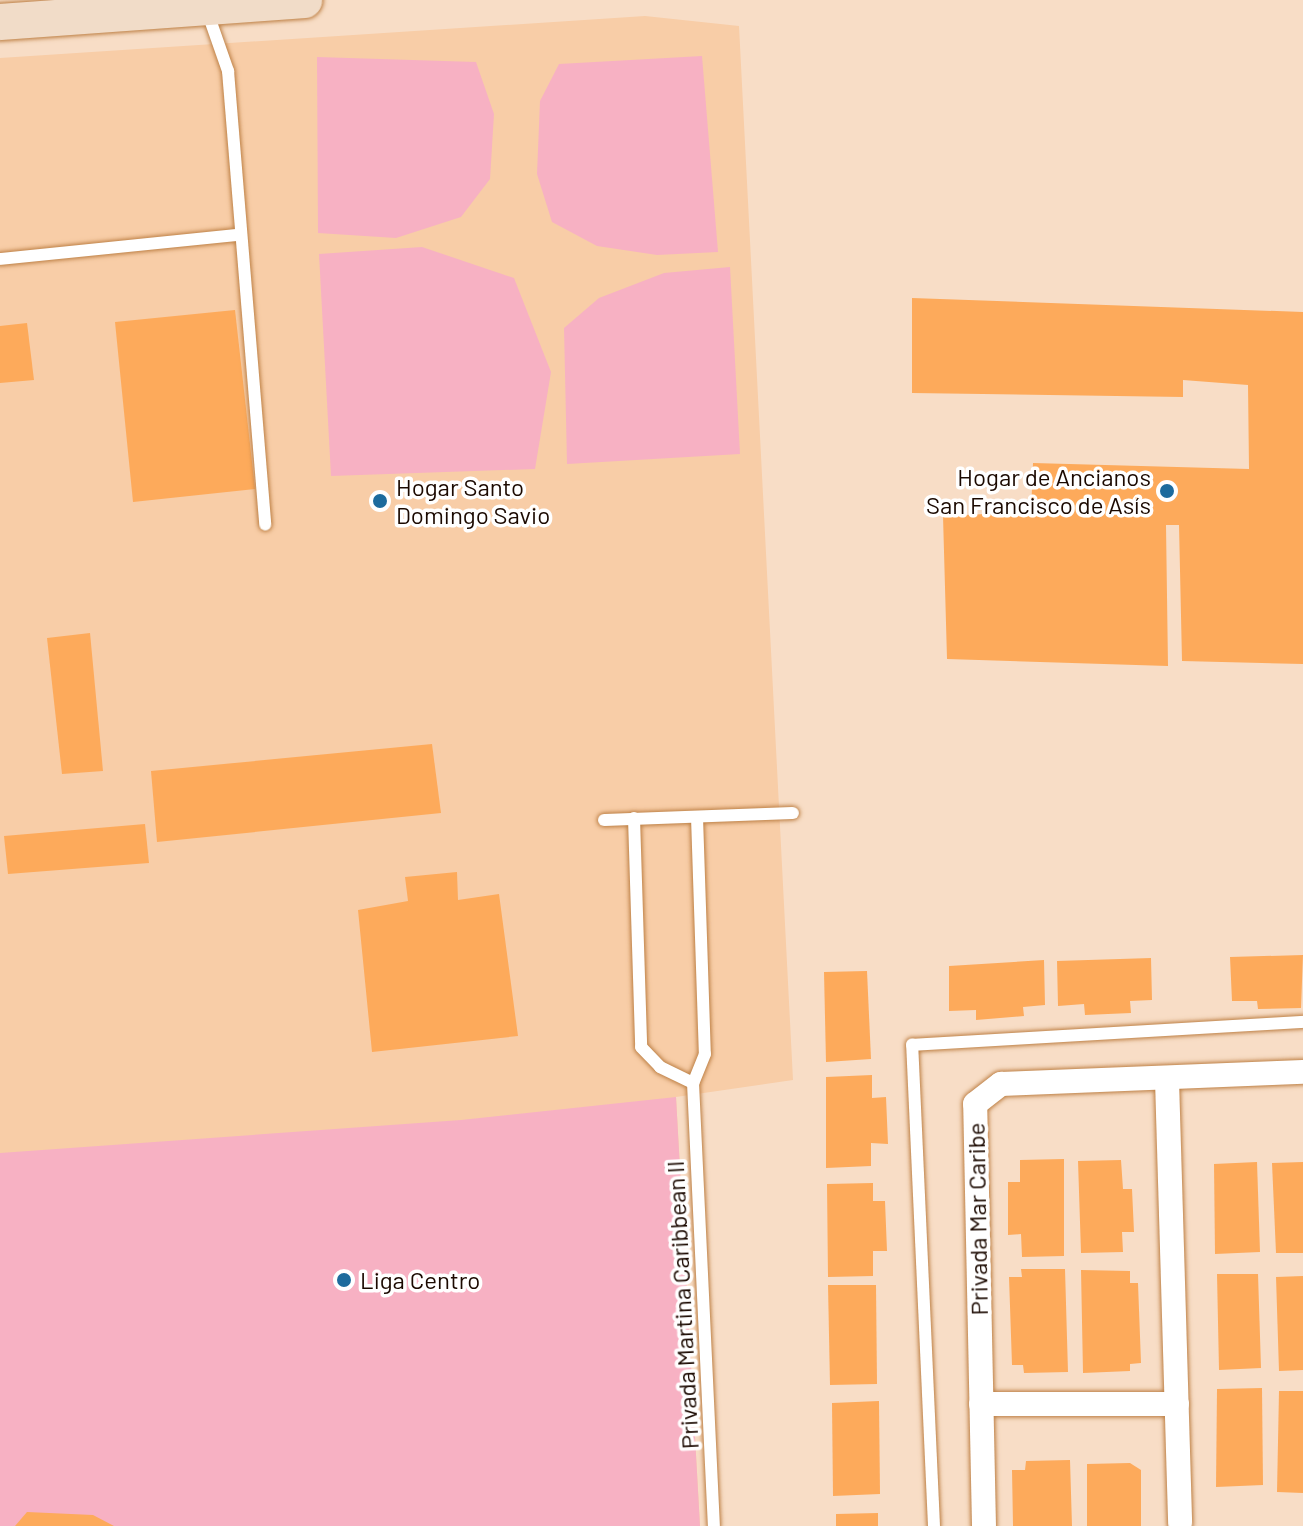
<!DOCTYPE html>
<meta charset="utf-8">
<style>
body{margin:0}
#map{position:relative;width:1303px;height:1526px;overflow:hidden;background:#f8ddc6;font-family:Barlow,sans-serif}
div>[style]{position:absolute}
.built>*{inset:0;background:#f8cda7}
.green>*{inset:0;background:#f7b1c3}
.building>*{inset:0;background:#fdaa5b}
.roads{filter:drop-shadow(0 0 2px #be8146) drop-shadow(0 0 2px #be8146)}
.service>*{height:12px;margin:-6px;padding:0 6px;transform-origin:6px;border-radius:6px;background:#fff}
.minor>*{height:24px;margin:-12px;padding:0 12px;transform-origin:12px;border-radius:12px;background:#fff}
.secondary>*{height:36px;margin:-18px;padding:0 18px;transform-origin:18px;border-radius:18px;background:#f1dcc8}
.dots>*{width:22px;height:22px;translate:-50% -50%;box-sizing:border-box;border:4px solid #fff;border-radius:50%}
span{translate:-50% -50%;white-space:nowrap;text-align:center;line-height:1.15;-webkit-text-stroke:7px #fff;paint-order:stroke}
.poi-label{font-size:24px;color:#1b0900}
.right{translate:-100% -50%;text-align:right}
.left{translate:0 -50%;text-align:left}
.street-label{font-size:24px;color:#1b0900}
</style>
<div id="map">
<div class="built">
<i style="clip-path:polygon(645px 16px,739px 26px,793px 1080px,676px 1097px,700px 1526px,0 1526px,0 58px)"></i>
</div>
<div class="green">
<i style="clip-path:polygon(702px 56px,718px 252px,657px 255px,597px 246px,552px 222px,537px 174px,540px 101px,559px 64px)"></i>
<i style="clip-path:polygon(317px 57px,476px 62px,494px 114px,490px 179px,461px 217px,396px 238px,318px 233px)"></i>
<i style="clip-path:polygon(422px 247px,514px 278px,551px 372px,535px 469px,331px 476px,319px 254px)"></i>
<i style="clip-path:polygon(730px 267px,740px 454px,567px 464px,564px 328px,599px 298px,664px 273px)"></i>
<i style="clip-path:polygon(676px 1097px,700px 1526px,0 1526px,0 1153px,461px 1120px)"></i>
</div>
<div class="building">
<i style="clip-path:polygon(912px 298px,1303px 312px,1303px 664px,1182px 661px,1179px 525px,1166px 525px,1168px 666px,947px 659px,943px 516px,1031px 512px,1033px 463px,1249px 469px,1248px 385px,1183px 380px,1183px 397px,912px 393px)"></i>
<i style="clip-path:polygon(235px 310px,255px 489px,133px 502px,115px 322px)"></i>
<i style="clip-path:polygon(27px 323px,34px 380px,0 383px,0 326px)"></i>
<i style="clip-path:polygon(90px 633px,103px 771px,62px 774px,47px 638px)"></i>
<i style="clip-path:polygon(432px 744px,441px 813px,157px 842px,151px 771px)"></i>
<i style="clip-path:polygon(145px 824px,149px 863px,8px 874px,4px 836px)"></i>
<i style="clip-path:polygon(457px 872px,458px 900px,499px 894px,518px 1036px,372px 1052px,358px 910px,408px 901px,405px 877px)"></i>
<i style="clip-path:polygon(1303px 955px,1301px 1008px,1258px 1009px,1257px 1001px,1232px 1001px,1230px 957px)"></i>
<i style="clip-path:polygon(1151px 958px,1152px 1000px,1130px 1001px,1131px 1013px,1085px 1015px,1084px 1004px,1058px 1006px,1057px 961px)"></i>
<i style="clip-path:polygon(1044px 960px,1045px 1005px,1023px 1007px,1024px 1016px,976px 1020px,976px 1010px,949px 1011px,949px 966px)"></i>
<i style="clip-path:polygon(867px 971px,871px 1059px,826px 1062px,824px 972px)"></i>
<i style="clip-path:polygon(872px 1075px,872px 1098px,886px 1097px,888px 1144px,871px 1143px,871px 1166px,826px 1168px,826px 1077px)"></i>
<i style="clip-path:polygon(1064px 1159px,1064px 1256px,1022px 1257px,1021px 1234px,1008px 1235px,1008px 1182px,1020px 1182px,1020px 1160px)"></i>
<i style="clip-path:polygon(1121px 1160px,1123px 1189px,1132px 1189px,1134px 1232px,1122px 1232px,1123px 1252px,1081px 1253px,1078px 1161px)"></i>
<i style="clip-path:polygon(1257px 1162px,1260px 1252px,1215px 1254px,1214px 1164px)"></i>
<i style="clip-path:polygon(1303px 1162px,1303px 1253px,1276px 1253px,1272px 1163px)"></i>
<i style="clip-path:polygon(873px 1183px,873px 1201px,885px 1201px,887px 1251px,873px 1251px,873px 1276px,828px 1277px,827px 1184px)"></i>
<i style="clip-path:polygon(1021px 1269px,1065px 1269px,1068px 1372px,1024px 1373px,1023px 1365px,1012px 1365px,1009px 1277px,1022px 1277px)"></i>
<i style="clip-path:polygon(1081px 1270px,1130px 1271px,1130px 1283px,1138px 1283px,1141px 1363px,1130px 1364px,1130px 1371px,1083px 1373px)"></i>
<i style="clip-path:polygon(1217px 1274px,1258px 1274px,1261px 1368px,1219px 1370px)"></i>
<i style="clip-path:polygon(1303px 1276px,1303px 1370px,1279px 1371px,1276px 1277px)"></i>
<i style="clip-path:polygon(828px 1285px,876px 1285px,877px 1384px,830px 1385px)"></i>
<i style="clip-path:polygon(1262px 1388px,1263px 1485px,1216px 1487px,1217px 1389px)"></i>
<i style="clip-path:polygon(1279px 1391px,1303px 1391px,1303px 1493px,1277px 1492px)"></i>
<i style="clip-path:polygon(879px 1401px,880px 1494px,833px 1496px,832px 1403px)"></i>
<i style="clip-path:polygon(1070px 1460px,1072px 1526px,1013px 1526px,1012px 1470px,1025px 1470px,1026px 1461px)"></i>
<i style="clip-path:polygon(1130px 1463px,1141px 1470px,1141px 1526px,1087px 1526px,1087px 1464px)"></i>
<i style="clip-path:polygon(27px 1512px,93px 1515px,114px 1526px,15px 1526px)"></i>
<i style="clip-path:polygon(878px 1513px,878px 1526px,836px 1526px,836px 1514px)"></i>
</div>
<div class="roads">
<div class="service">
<i style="left:207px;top:11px;width:64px;rotate:70.7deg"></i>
<i style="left:228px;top:71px;width:455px;rotate:85.3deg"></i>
<i style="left:0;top:259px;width:239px;rotate:-5.8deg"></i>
<i style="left:697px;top:817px;width:237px;rotate:88.1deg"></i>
<i style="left:705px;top:1054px;width:31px;rotate:112deg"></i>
<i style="left:693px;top:1083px;width:443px;rotate:87.3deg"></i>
<i style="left:634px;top:818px;width:229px;rotate:88.2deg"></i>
<i style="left:641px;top:1047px;width:28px;rotate:46deg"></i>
<i style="left:660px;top:1067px;width:37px;rotate:26deg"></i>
<i style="left:604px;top:820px;width:189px;rotate:-2.1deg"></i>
<i style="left:934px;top:1526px;width:482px;rotate:-92.6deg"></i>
<i style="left:912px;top:1045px;width:392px;rotate:-3.4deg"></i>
</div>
<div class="minor">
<i style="left:1167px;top:1080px;width:443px;rotate:88.3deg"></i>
<i style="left:981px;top:1404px;width:196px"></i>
<i style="left:984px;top:1526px;width:422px;rotate:-91.2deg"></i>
<i style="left:975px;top:1104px;width:33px;rotate:-38deg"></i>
<i style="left:1001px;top:1084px;width:302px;rotate:-2.3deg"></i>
</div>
<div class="secondary">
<i style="left:0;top:22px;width:305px;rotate:-4.1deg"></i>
</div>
</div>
<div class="dots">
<i style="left:1167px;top:491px;background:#1d6b9d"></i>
<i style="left:380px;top:501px;background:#1d6b9d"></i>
<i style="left:344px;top:1280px;background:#1d6b9d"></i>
</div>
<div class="poi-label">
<span class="right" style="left:1151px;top:491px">Hogar de Ancianos<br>San Francisco de Asís</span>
<span class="left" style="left:396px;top:501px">Hogar Santo<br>Domingo Savio</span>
<span class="left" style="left:360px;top:1280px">Liga Centro</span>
</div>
<div class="street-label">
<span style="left:977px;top:1219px;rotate:-91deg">Privada Mar Caribe</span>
<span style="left:682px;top:1305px;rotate:-93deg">Privada Martina Caribbean II</span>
</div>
</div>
